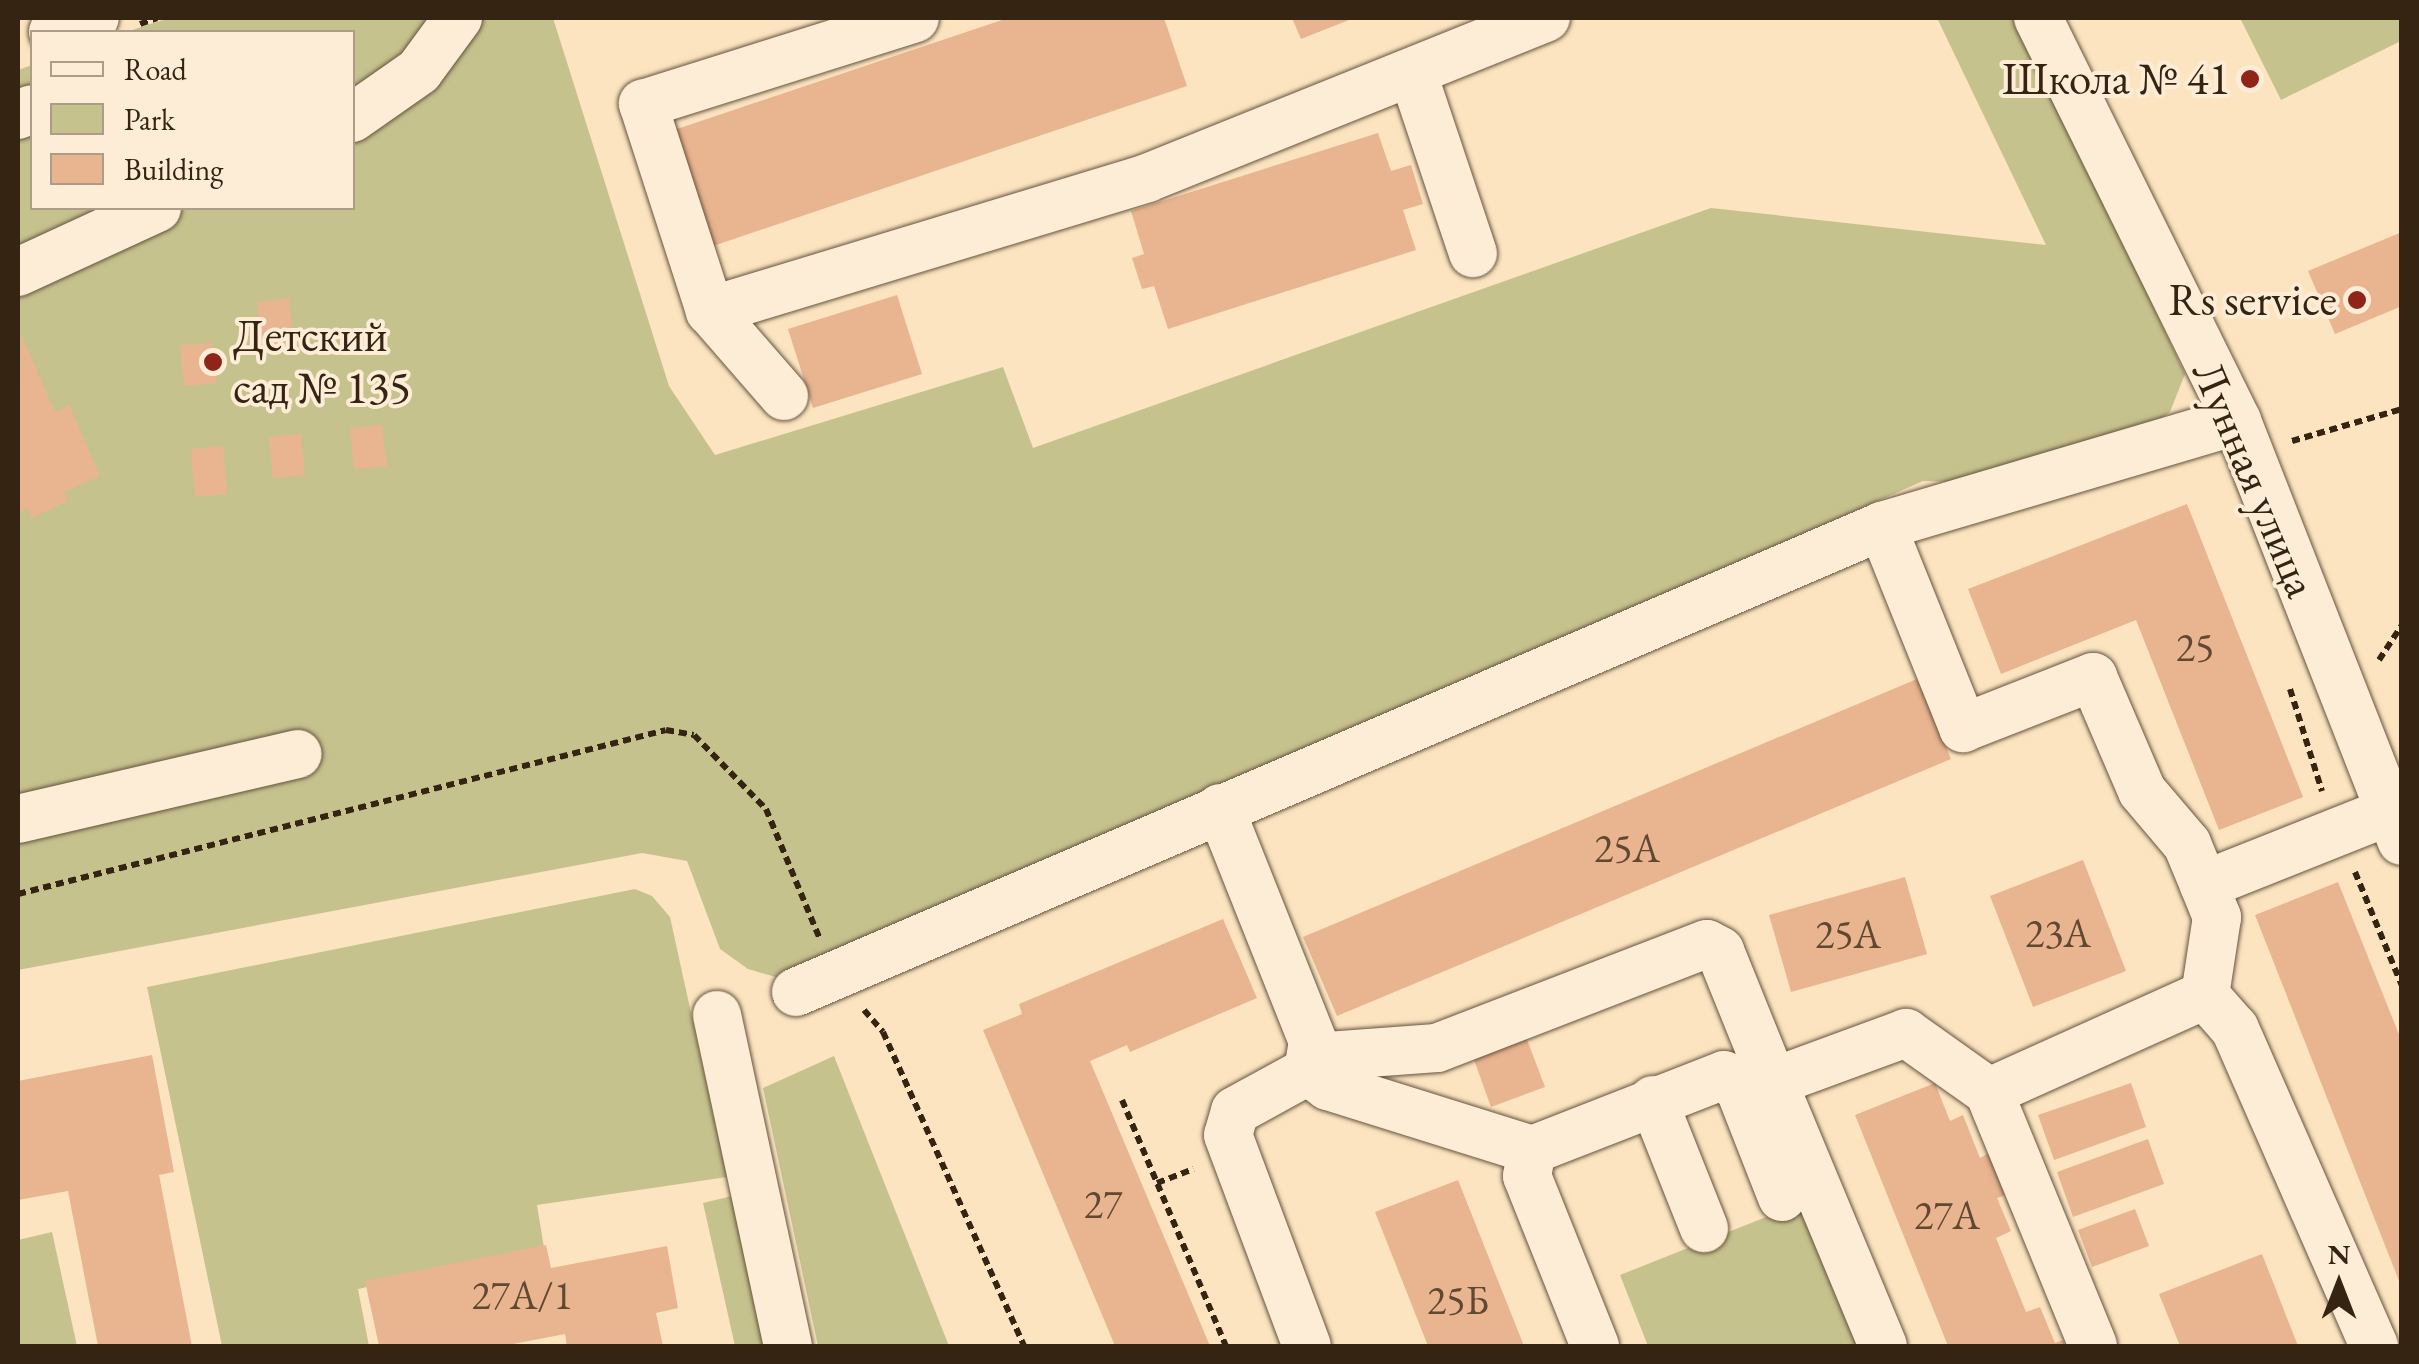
<!DOCTYPE html>
<meta charset="utf-8">
<style>
body{margin:0}
#map{position:relative;width:2419px;height:1364px;overflow:hidden;background:#fce4c1;font-family:"EB Garamond",serif}
div>[style]{position:absolute}
.green>*{inset:0;background:#c6c28e}
.building>*{inset:0;background:#e9b490}
.path>*{height:6px;margin-top:-3px;transform-origin:0;background:repeating-linear-gradient(90deg,#342411 0 8px,transparent 0 13px)}
.roads{filter:drop-shadow(0 0 2px #66543d) drop-shadow(0 0 2px #66543d)}
.minor>*{height:48px;margin:-24px;padding:0 24px;transform-origin:24px;border-radius:24px;background:#fdedd7}
.dots>*{width:28px;height:28px;translate:-50% -50%;box-sizing:border-box;border:5px solid #fdedd7;border-radius:50%}
span{translate:-50% -50%;white-space:nowrap;text-align:center;line-height:1.15;-webkit-text-stroke:8px #fdedd7;paint-order:stroke}
.number-label{font-size:40px;color:#614831}
.number-label span{-webkit-text-stroke-width:0}
.poi-label{font-size:45px;color:#342411}
.right{translate:-100% -50%;text-align:right}
.left{translate:0 -50%;text-align:left}
.street-label{font-size:45px;color:#342411}
.frame{position:absolute;inset:0;border:20px solid #342411;pointer-events:none}
.legend{position:absolute;left:30px;top:30px;width:325px;height:180px;box-sizing:border-box;background:#fdedd7;border:2px solid #ad9d88;margin:0;padding:12px 18px;list-style:none;font-size:30px;color:#342411}
.legend li{display:flex;align-items:center;gap:20px;height:50px}
.legend b{width:50px;border:2px solid #ad9d88}
.north{position:absolute;left:2289px;top:1234px;width:100px;height:100px;-webkit-text-stroke:8px #fdedd7;paint-order:stroke;rotate:0deg;font-size:28px;font-weight:700;line-height:40px;text-align:center;color:#342411}
.north::after{content:'';display:block;margin:auto;width:35px;height:45px;background:#342411;clip-path:polygon(50% 0,100% 100%,50% 72%,0 100%)}
</style>
<div id="map">
<div class="green">
<i style="clip-path:polygon(169px 18px,553px 18px,669px 386px,715px 455px,1003px 367px,1033px 448px,1711px 208px,2046px 245px,1937px 18px,2019px 18px,2185px 374px,2170px 412px,2132px 439px,1984px 483px,1923px 481px,817px 969px,779px 978px,748px 969px,720px 949px,687px 861px,642px 853px,18px 970px,18px 70px,32px 65px,32px 208px,352px 208px,352px 32px,126px 32px)"></i>
<i style="clip-path:polygon(2240px 18px,2401px 18px,2401px 41px,2281px 100px)"></i>
<i style="clip-path:polygon(635px 889px,652px 896px,670px 917px,727px 1177px,537px 1205px,544px 1248px,358px 1289px,369px 1346px,222px 1346px,147px 987px)"></i>
<i style="clip-path:polygon(834px 1056px,949px 1346px,818px 1346px,763px 1088px)"></i>
<i style="clip-path:polygon(732px 1196px,765px 1346px,735px 1346px,703px 1203px)"></i>
<i style="clip-path:polygon(1809px 1200px,1868px 1346px,1648px 1346px,1620px 1275px)"></i>
<i style="clip-path:polygon(52px 1232px,77px 1346px,18px 1346px,18px 1240px)"></i>
</div>
<div class="building">
<i style="clip-path:polygon(1008px 18px,1164px 18px,1187px 86px,713px 246px,674px 130px)"></i>
<i style="clip-path:polygon(1292px 18px,1354px 18px,1301px 39px)"></i>
<i style="clip-path:polygon(1378px 133px,1391px 171px,1411px 165px,1423px 204px,1403px 210px,1416px 250px,1168px 329px,1154px 286px,1142px 289px,1132px 258px,1144px 254px,1131px 211px)"></i>
<i style="clip-path:polygon(2402px 232px,2402px 306px,2335px 334px,2308px 271px)"></i>
<i style="clip-path:polygon(897px 295px,922px 374px,813px 408px,788px 329px)"></i>
<i style="clip-path:polygon(289px 298px,294px 346px,261px 349px,257px 302px)"></i>
<i style="clip-path:polygon(21px 334px,55px 412px,69px 405px,100px 476px,64px 492px,68px 501px,32px 518px,28px 508px,18px 513px)"></i>
<i style="clip-path:polygon(212px 343px,216px 383px,184px 386px,180px 345px)"></i>
<i style="clip-path:polygon(382px 425px,387px 466px,354px 469px,350px 428px)"></i>
<i style="clip-path:polygon(301px 434px,305px 475px,273px 478px,269px 437px)"></i>
<i style="clip-path:polygon(223px 446px,227px 494px,195px 497px,191px 449px)"></i>
<i style="clip-path:polygon(2187px 504px,2303px 797px,2219px 830px,2136px 620px,2001px 674px,1968px 589px)"></i>
<i style="clip-path:polygon(1917px 679px,1951px 759px,1337px 1016px,1303px 937px)"></i>
<i style="clip-path:polygon(2083px 860px,2126px 971px,2033px 1007px,1990px 896px)"></i>
<i style="clip-path:polygon(1905px 877px,1927px 954px,1791px 992px,1769px 915px)"></i>
<i style="clip-path:polygon(2338px 882px,2402px 1042px,2401px 1286px,2255px 915px)"></i>
<i style="clip-path:polygon(1223px 919px,1257px 998px,1130px 1052px,1127px 1045px,1090px 1061px,1210px 1346px,1115px 1346px,983px 1030px,1022px 1014px,1019px 1004px)"></i>
<i style="clip-path:polygon(1526px 1037px,1545px 1087px,1491px 1107px,1473px 1057px)"></i>
<i style="clip-path:polygon(152px 1055px,174px 1172px,159px 1175px,192px 1346px,98px 1346px,68px 1191px,18px 1200px,18px 1081px)"></i>
<i style="clip-path:polygon(1935px 1083px,1950px 1121px,1963px 1115px,1980px 1158px,1989px 1153px,2006px 1195px,1997px 1198px,2011px 1231px,1996px 1238px,2026px 1312px,2040px 1307px,2055px 1343px,2063px 1340px,2065px 1346px,1948px 1346px,1855px 1115px)"></i>
<i style="clip-path:polygon(2131px 1083px,2146px 1127px,2054px 1160px,2038px 1115px)"></i>
<i style="clip-path:polygon(2148px 1139px,2164px 1184px,2073px 1217px,2057px 1172px)"></i>
<i style="clip-path:polygon(1458px 1180px,1487px 1253px,1524px 1346px,1428px 1346px,1375px 1212px)"></i>
<i style="clip-path:polygon(2135px 1209px,2149px 1246px,2092px 1267px,2078px 1230px)"></i>
<i style="clip-path:polygon(546px 1245px,551px 1268px,667px 1246px,678px 1308px,656px 1313px,663px 1346px,567px 1346px,565px 1334px,503px 1346px,379px 1346px,365px 1281px)"></i>
<i style="clip-path:polygon(2262px 1254px,2298px 1346px,2180px 1346px,2159px 1294px)"></i>
</div>
<div class="path">
<i style="left:140px;top:24px;width:18px;rotate:-19deg"></i>
<i style="left:2292px;top:441px;width:115px;rotate:-16.2deg"></i>
<i style="left:2379px;top:660px;width:42px;rotate:-56.7deg"></i>
<i style="left:2290px;top:689px;width:107px;rotate:72.6deg"></i>
<i style="left:2355px;top:872px;width:123px;rotate:67.6deg"></i>
<i style="left:18px;top:894px;width:668px;rotate:-14.2deg"></i>
<i style="left:666px;top:730px;width:28px;rotate:10deg"></i>
<i style="left:694px;top:735px;width:103px;rotate:45.8deg"></i>
<i style="left:766px;top:809px;width:139px;rotate:67.5deg"></i>
<i style="left:864px;top:1010px;width:29px;rotate:49deg"></i>
<i style="left:883px;top:1032px;width:344px;rotate:65.8deg"></i>
<i style="left:1122px;top:1100px;width:267px;rotate:67.1deg"></i>
<i style="left:1157px;top:1183px;width:39px;rotate:-21deg"></i>
</div>
<div class="roads">
<div class="minor">
<i style="left:2038px;top:18px;width:449px;rotate:63.7deg"></i>
<i style="left:2237px;top:421px;width:451px;rotate:68.6deg"></i>
<i style="left:53px;top:32px;width:44px;rotate:-18.4deg"></i>
<i style="left:1413px;top:74px;width:189px;rotate:71.5deg"></i>
<i style="left:18px;top:115px;width:15px;rotate:-23deg"></i>
<i style="left:352px;top:118px;width:82px;rotate:-35deg"></i>
<i style="left:419px;top:71px;width:66px;rotate:-53.7deg"></i>
<i style="left:18px;top:272px;width:153px;rotate:-24.7deg"></i>
<i style="left:710px;top:311px;width:457px;rotate:-16.9deg"></i>
<i style="left:1147px;top:178px;width:430px;rotate:-21.9deg"></i>
<i style="left:784px;top:396px;width:113px;rotate:-131deg"></i>
<i style="left:710px;top:311px;width:218px;rotate:-107.9deg"></i>
<i style="left:643px;top:104px;width:285px;rotate:-17.5deg"></i>
<i style="left:1882px;top:526px;width:218px;rotate:68.1deg"></i>
<i style="left:1963px;top:728px;width:140px;rotate:-21.4deg"></i>
<i style="left:2093px;top:677px;width:124px;rotate:66.7deg"></i>
<i style="left:2142px;top:791px;width:70px;rotate:49.7deg"></i>
<i style="left:2187px;top:844px;width:44px;rotate:67.5deg"></i>
<i style="left:2204px;top:885px;width:35px;rotate:68deg"></i>
<i style="left:2217px;top:917px;width:79px;rotate:98.7deg"></i>
<i style="left:2205px;top:995px;width:45px;rotate:48.6deg"></i>
<i style="left:2235px;top:1029px;width:346px;rotate:66.3deg"></i>
<i style="left:1220px;top:808px;width:252px;rotate:68.3deg"></i>
<i style="left:1313px;top:1042px;width:29px;rotate:100deg"></i>
<i style="left:1308px;top:1071px;width:83px;rotate:151.3deg"></i>
<i style="left:1235px;top:1111px;width:25px;rotate:106deg"></i>
<i style="left:1228px;top:1135px;width:225px;rotate:69.5deg"></i>
<i style="left:18px;top:819px;width:287px;rotate:-13.1deg"></i>
<i style="left:2204px;top:885px;width:200px;rotate:-21.7deg"></i>
<i style="left:796px;top:992px;width:1182px;rotate:-23.22deg"></i>
<i style="left:1882px;top:526px;width:370px;rotate:-16.5deg"></i>
<i style="left:717px;top:1015px;width:339px;rotate:77.9deg"></i>
<i style="left:1314px;top:1057px;width:123px;rotate:-4.2deg"></i>
<i style="left:1437px;top:1048px;width:289px;rotate:-21.1deg"></i>
<i style="left:1707px;top:944px;width:15px;rotate:28deg"></i>
<i style="left:1720px;top:951px;width:141px;rotate:68deg"></i>
<i style="left:1308px;top:1071px;width:25px;rotate:37deg"></i>
<i style="left:1328px;top:1086px;width:214px;rotate:17.4deg"></i>
<i style="left:1989px;top:1092px;width:237px;rotate:-24.2deg"></i>
<i style="left:1653px;top:1100px;width:138px;rotate:68.3deg"></i>
<i style="left:1595px;top:1346px;width:183px;rotate:-111.8deg"></i>
<i style="left:1527px;top:1176px;width:26px;rotate:-79deg"></i>
<i style="left:1532px;top:1150px;width:206px;rotate:-21.3deg"></i>
<i style="left:1724px;top:1075px;width:22px;rotate:43deg"></i>
<i style="left:1740px;top:1090px;width:115px;rotate:68.6deg"></i>
<i style="left:1883px;top:1346px;width:286px;rotate:-112.6deg"></i>
<i style="left:1773px;top:1082px;width:142px;rotate:-20.2deg"></i>
<i style="left:1906px;top:1033px;width:102px;rotate:35.4deg"></i>
<i style="left:1989px;top:1092px;width:274px;rotate:67.7deg"></i>
</div>
</div>
<div class="dots">
<i style="left:2250px;top:79px;background:#8f2418"></i>
<i style="left:2357px;top:300px;background:#8f2418"></i>
<i style="left:213px;top:362px;background:#8f2418"></i>
</div>
<div class="number-label">
<span style="left:2195px;top:647px">25</span>
<span style="left:1627px;top:848px">25А</span>
<span style="left:2058px;top:933px">23А</span>
<span style="left:1848px;top:934px">25А</span>
<span style="left:1103px;top:1204px">27</span>
<span style="left:1947px;top:1215px">27А</span>
<span style="left:522px;top:1295px">27А/1</span>
<span style="left:1458px;top:1300px">25Б</span>
</div>
<div class="poi-label">
<span class="right" style="left:2230px;top:79px">Школа № 41</span>
<span class="right" style="left:2337px;top:300px">Rs service</span>
<span class="left" style="left:233px;top:362px">Детский<br>сад № 135</span>
</div>
<div class="street-label">
<span style="left:2255px;top:479px;rotate:67deg">Лунная улица</span>
</div>
<div class="frame"></div>
<ul class="legend">
<li><b style="height:12px;background:#fdedd7"></b>Road</li>
<li><b style="height:28px;background:#c6c28e"></b>Park</li>
<li><b style="height:28px;background:#e9b490"></b>Building</li>
</ul>
<div class="north">N</div>
</div>
